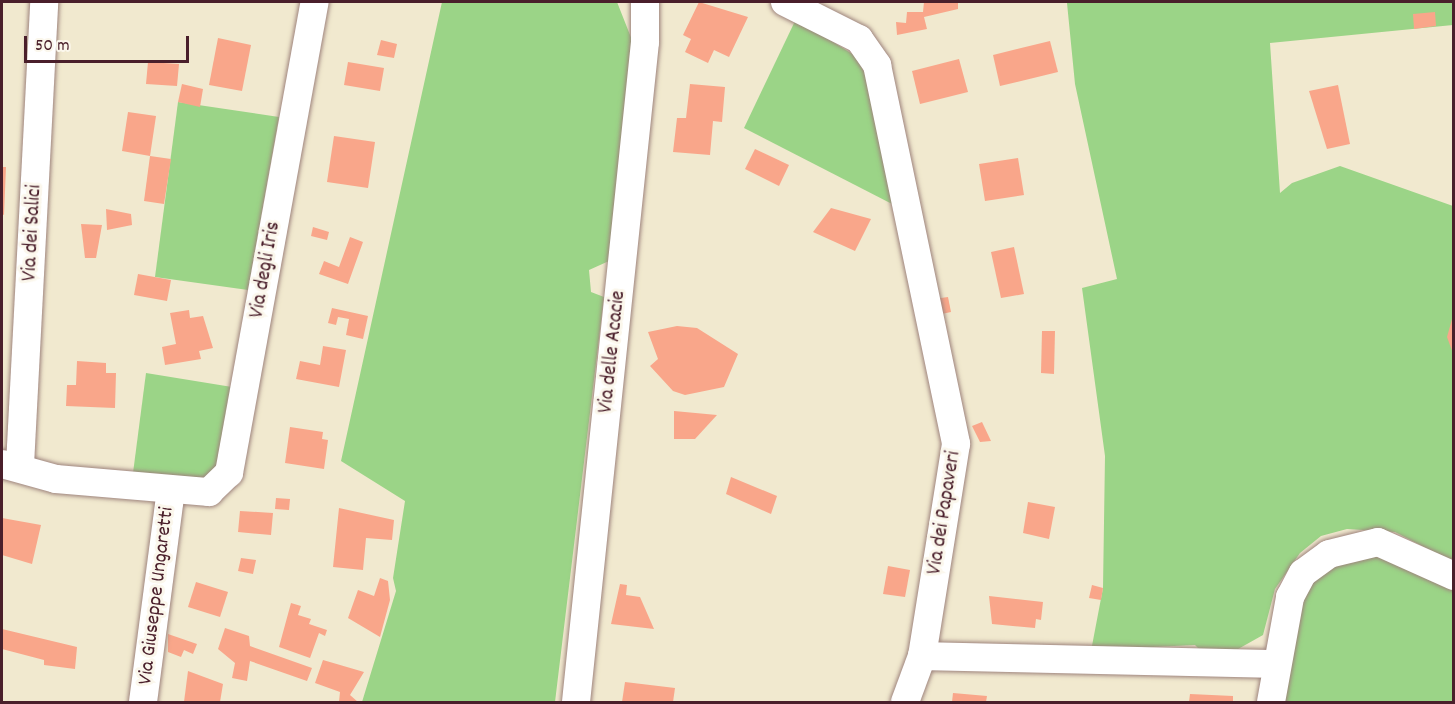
<!DOCTYPE html>
<style>
body{margin:0}
#map{position:relative;width:1455px;height:704px;overflow:hidden;background:#f1e9cf;font-family:Dekko,sans-serif}
div>[style]{position:absolute}
.green>*{inset:0;background:#9bd487}
.building>*{inset:0;background:#f9a68a}
.roads{filter:drop-shadow(0 0 2px #9e847d) drop-shadow(0 0 2px #9e847d)}
.minor>*{height:28px;margin:-14px;padding:0 14px;transform-origin:14px;border-radius:14px;background:#fff}
span{translate:-50% -50%;white-space:nowrap;text-align:center;line-height:1.15;-webkit-text-stroke:6px #fbf7ec;paint-order:stroke}
.street-label{font-size:21px;color:#4a1f2b}
.frame{position:absolute;inset:0;border:3px solid #4a1f2b;pointer-events:none}
.scale{position:absolute;left:24px;top:36px;width:165px;height:27px;box-sizing:border-box;border:3px solid #4a1f2b;border-top:0;padding-left:8px;font-size:18px;line-height:21px;white-space:nowrap;color:#4a1f2b;-webkit-text-stroke:4px #fbf7ec;paint-order:stroke}
</style>
<div id="map">
<div class="green">
<i style="clip-path:polygon(442px 2px,617px 2px,634px 45px,609px 261px,589px 270px,591px 292px,604px 297px,555px 702px,362px 702px,396px 591px,393px 578px,405px 501px,341px 461px)"></i>
<i style="clip-path:polygon(1453px 2px,1453px 25px,1270px 43px,1280px 193px,1292px 183px,1340px 166px,1453px 206px,1453px 562px,1395px 532px,1347px 529px,1321px 536px,1300px 553px,1275px 589px,1263px 635px,1231px 653px,1203px 653px,1195px 645px,1153px 647px,1144px 656px,1091px 651px,1103px 588px,1105px 456px,1082px 288px,1117px 279px,1075px 84px,1067px 3px)"></i>
<i style="clip-path:polygon(796px 19px,854px 55px,868px 78px,894px 205px,744px 128px)"></i>
<i style="clip-path:polygon(178px 102px,279px 117px,248px 290px,155px 277px)"></i>
<i style="clip-path:polygon(146px 373px,232px 387px,219px 466px,207px 478px,133px 473px)"></i>
<i style="clip-path:polygon(1384px 556px,1453px 586px,1453px 702px,1279px 702px,1300px 604px,1314px 581px,1346px 558px)"></i>
</div>
<div class="building">
<i style="clip-path:polygon(699px 2px,748px 17px,729px 57px,714px 50px,708px 63px,685px 52px,691px 39px,683px 35px)"></i>
<i style="clip-path:polygon(924px 2px,958px 2px,958px 9px,924px 17px,927px 29px,897px 35px,896px 22px,906px 23px,907px 12px,923px 12px)"></i>
<i style="clip-path:polygon(1435px 12px,1436px 26px,1414px 29px,1413px 14px)"></i>
<i style="clip-path:polygon(218px 38px,251px 45px,242px 91px,209px 85px)"></i>
<i style="clip-path:polygon(381px 40px,397px 44px,394px 58px,377px 55px)"></i>
<i style="clip-path:polygon(1050px 41px,1058px 72px,1000px 86px,993px 55px)"></i>
<i style="clip-path:polygon(959px 59px,968px 92px,920px 104px,912px 71px)"></i>
<i style="clip-path:polygon(148px 62px,179px 64px,177px 86px,146px 84px)"></i>
<i style="clip-path:polygon(348px 62px,384px 68px,380px 91px,344px 85px)"></i>
<i style="clip-path:polygon(182px 84px,203px 89px,200px 107px,178px 102px)"></i>
<i style="clip-path:polygon(690px 84px,725px 87px,722px 122px,713px 121px,710px 155px,673px 152px,677px 118px,686px 118px)"></i>
<i style="clip-path:polygon(1338px 85px,1350px 144px,1327px 149px,1309px 91px)"></i>
<i style="clip-path:polygon(128px 112px,156px 116px,150px 156px,122px 151px)"></i>
<i style="clip-path:polygon(334px 136px,375px 142px,368px 188px,327px 182px)"></i>
<i style="clip-path:polygon(755px 149px,789px 165px,779px 186px,745px 169px)"></i>
<i style="clip-path:polygon(150px 156px,171px 159px,164px 204px,144px 201px)"></i>
<i style="clip-path:polygon(1018px 158px,1024px 195px,985px 201px,979px 164px)"></i>
<i style="clip-path:polygon(2px 167px,6px 167px,4px 215px,2px 214px)"></i>
<i style="clip-path:polygon(831px 208px,871px 219px,855px 251px,813px 232px)"></i>
<i style="clip-path:polygon(106px 209px,131px 214px,132px 225px,107px 230px)"></i>
<i style="clip-path:polygon(81px 224px,102px 225px,96px 258px,85px 258px)"></i>
<i style="clip-path:polygon(313px 227px,329px 232px,327px 240px,311px 236px)"></i>
<i style="clip-path:polygon(350px 237px,363px 242px,348px 284px,319px 274px,324px 261px,339px 267px)"></i>
<i style="clip-path:polygon(1014px 247px,1024px 294px,1001px 298px,991px 252px)"></i>
<i style="clip-path:polygon(138px 274px,171px 280px,167px 301px,134px 295px)"></i>
<i style="clip-path:polygon(948px 297px,951px 312px,937px 315px,934px 299px)"></i>
<i style="clip-path:polygon(332px 308px,368px 316px,363px 339px,346px 335px,349px 319px,338px 317px,336px 325px,328px 323px)"></i>
<i style="clip-path:polygon(189px 310px,190px 318px,203px 316px,213px 348px,199px 351px,201px 359px,165px 365px,162px 347px,176px 344px,170px 313px)"></i>
<i style="clip-path:polygon(1454px 312px,1454px 356px,1447px 337px)"></i>
<i style="clip-path:polygon(677px 326px,697px 328px,738px 354px,724px 387px,685px 395px,673px 391px,650px 366px,658px 359px,648px 332px)"></i>
<i style="clip-path:polygon(1042px 331px,1055px 331px,1054px 374px,1041px 373px)"></i>
<i style="clip-path:polygon(323px 346px,346px 350px,339px 387px,296px 379px,300px 361px,320px 365px)"></i>
<i style="clip-path:polygon(77px 361px,106px 363px,106px 373px,116px 373px,115px 408px,66px 406px,67px 385px,76px 385px)"></i>
<i style="clip-path:polygon(674px 411px,717px 415px,695px 439px,674px 439px)"></i>
<i style="clip-path:polygon(982px 422px,991px 441px,980px 442px,972px 426px)"></i>
<i style="clip-path:polygon(290px 427px,323px 432px,322px 439px,328px 440px,324px 469px,285px 463px)"></i>
<i style="clip-path:polygon(731px 477px,777px 496px,771px 514px,726px 494px)"></i>
<i style="clip-path:polygon(276px 498px,290px 499px,289px 510px,275px 509px)"></i>
<i style="clip-path:polygon(1028px 502px,1055px 507px,1049px 539px,1023px 533px)"></i>
<i style="clip-path:polygon(339px 508px,394px 520px,392px 540px,366px 538px,363px 570px,333px 567px)"></i>
<i style="clip-path:polygon(240px 511px,273px 513px,271px 535px,238px 532px)"></i>
<i style="clip-path:polygon(2px 518px,41px 525px,32px 564px,2px 555px)"></i>
<i style="clip-path:polygon(241px 558px,256px 560px,253px 574px,238px 571px)"></i>
<i style="clip-path:polygon(888px 566px,910px 570px,905px 597px,883px 594px)"></i>
<i style="clip-path:polygon(380px 578px,388px 581px,390px 600px,380px 637px,348px 618px,358px 590px,374px 596px)"></i>
<i style="clip-path:polygon(196px 582px,228px 592px,220px 617px,188px 607px)"></i>
<i style="clip-path:polygon(620px 584px,627px 585px,626px 595px,640px 597px,654px 629px,611px 624px)"></i>
<i style="clip-path:polygon(1092px 585px,1103px 588px,1101px 600px,1089px 598px)"></i>
<i style="clip-path:polygon(989px 596px,1043px 602px,1041px 620px,1036px 619px,1035px 628px,992px 624px)"></i>
<i style="clip-path:polygon(291px 603px,301px 606px,298px 615px,311px 619px,309px 624px,327px 630px,325px 636px,319px 633px,310px 658px,279px 647px)"></i>
<i style="clip-path:polygon(225px 628px,249px 636px,250px 646px,312px 668px,307px 681px,250px 661px,247px 681px,232px 678px,235px 663px,218px 649px)"></i>
<i style="clip-path:polygon(2px 629px,77px 647px,75px 669px,44px 665px,44px 660px,2px 649px)"></i>
<i style="clip-path:polygon(168px 634px,197px 644px,193px 654px,184px 650px,181px 657px,168px 652px)"></i>
<i style="clip-path:polygon(323px 660px,364px 672px,350px 695px,358px 702px,339px 702px,340px 692px,315px 683px)"></i>
<i style="clip-path:polygon(188px 671px,223px 684px,220px 702px,184px 702px)"></i>
<i style="clip-path:polygon(625px 682px,675px 688px,673px 702px,622px 702px)"></i>
<i style="clip-path:polygon(953px 693px,987px 696px,986px 702px,952px 702px)"></i>
<i style="clip-path:polygon(1190px 694px,1233px 696px,1233px 702px,1189px 702px)"></i>
</div>
<div class="roads">
<div class="minor">
<i style="left:785px;top:2px;width:83px;rotate:26.6deg"></i>
<i style="left:859px;top:39px;width:32px;rotate:55deg"></i>
<i style="left:877px;top:65px;width:387px;rotate:78.2deg"></i>
<i style="left:956px;top:444px;width:215px;rotate:99.1deg"></i>
<i style="left:922px;top:656px;width:355px;rotate:1.3deg"></i>
<i style="left:2px;top:464px;width:56px;rotate:15.5deg"></i>
<i style="left:56px;top:479px;width:154px;rotate:4.9deg"></i>
<i style="left:209px;top:492px;width:28px;rotate:-44deg"></i>
<i style="left:229px;top:473px;width:479px;rotate:-79.7deg"></i>
<i style="left:20px;top:465px;width:464px;rotate:-87deg"></i>
<i style="left:143px;top:702px;width:214px;rotate:-82.5deg"></i>
<i style="left:576px;top:702px;width:664px;rotate:-84.03deg"></i>
<i style="left:645px;top:42px;width:40px;rotate:-90deg"></i>
<i style="left:905px;top:702px;width:49px;rotate:-69.7deg"></i>
<i style="left:1271px;top:702px;width:107px;rotate:-79.7deg"></i>
<i style="left:1290px;top:597px;width:27px;rotate:-62deg"></i>
<i style="left:1303px;top:573px;width:32px;rotate:-36deg"></i>
<i style="left:1329px;top:554px;width:50px;rotate:-13.8deg"></i>
<i style="left:1378px;top:542px;width:83px;rotate:24.1deg"></i>
</div>
</div>
<div class="street-label">
<span style="left:33px;top:233px;rotate:-87deg">Via dei Salici</span>
<span style="left:266px;top:270px;rotate:-80deg">Via degli Iris</span>
<span style="left:613px;top:352px;rotate:-84deg">Via delle Acacie</span>
<span style="left:945px;top:513px;rotate:-81deg">Via dei Papaveri</span>
<span style="left:157px;top:596px;rotate:-83deg">Via Giuseppe Ungaretti</span>
</div>
<div class="frame"></div>
<div class="scale">50 m</div>
</div>
